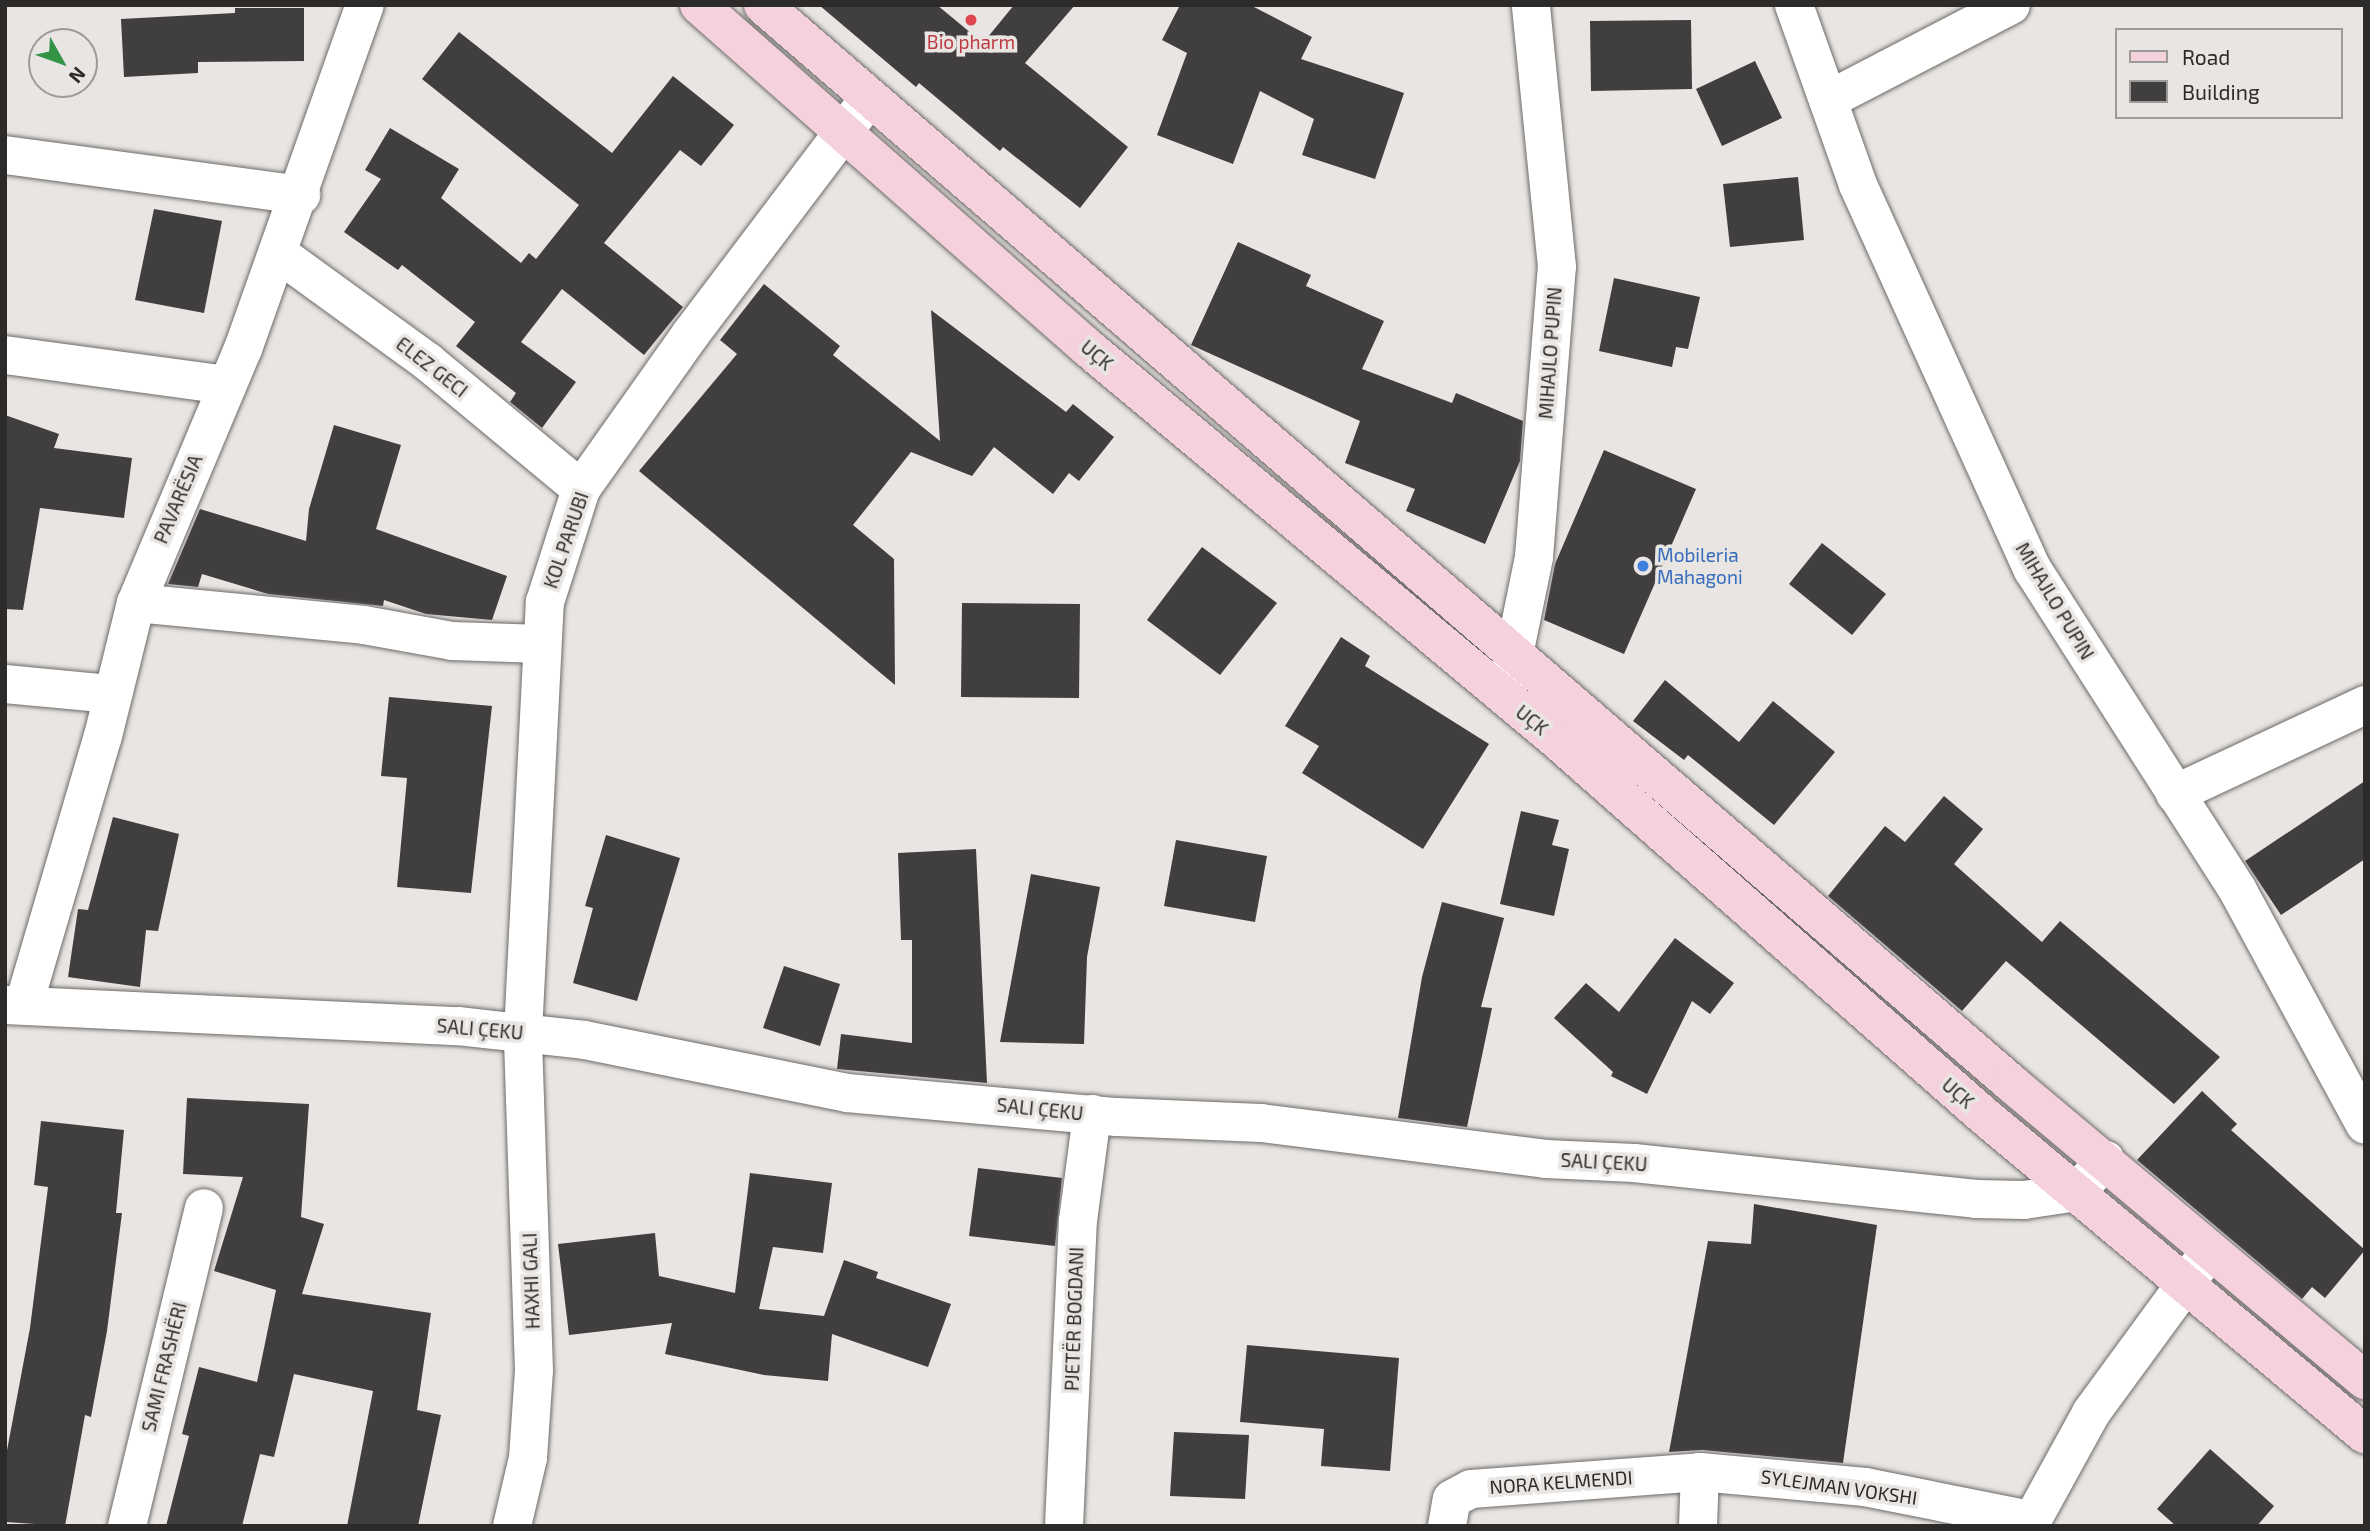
<!DOCTYPE html>
<meta charset="utf-8">
<style>
body{margin:0}
#map{position:relative;width:2370px;height:1531px;overflow:hidden;background:#e8e5e2;font-family:"Exo 2",sans-serif}
div>[style]{position:absolute}
.building>*{inset:0;background:#413e3f}
.roads{filter:drop-shadow(0 0 2px #6d6a68) drop-shadow(0 0 2px #6d6a68)}
.minor>*{height:38px;margin:-19px;padding:0 19px;transform-origin:19px;border-radius:19px;background:#fff}
.secondary>*{height:38px;margin:-19px;padding:0 19px;transform-origin:19px;border-radius:19px;background:#f4d1dc}
.dots>*{width:19px;height:19px;translate:-50% -50%;box-sizing:border-box;border:4px solid #e8e5e2;border-radius:50%}
span{translate:-50% -50%;white-space:nowrap;text-align:center;line-height:1.15;-webkit-text-stroke:7px #e8e5e2;paint-order:stroke}
.health-label{font-size:19px;color:#be3a42}
.street-label{font-size:19px;color:#2c2b2a}
.shop-label{font-size:19px;color:#366cbe}
.left{translate:0 -50%;text-align:left}
.frame{position:absolute;inset:0;border:7px solid #2c2b2a;pointer-events:none}
.legend{position:absolute;left:2115px;top:28px;width:228px;height:91px;box-sizing:border-box;background:#e8e5e2;border:2px solid #9d9b98;margin:0;padding:9px 12px;list-style:none;font-size:21px;color:#2c2b2a}
.legend li{display:flex;align-items:center;gap:14px;height:35px}
.legend b{width:35px;border:2px solid #9d9b98}
.north{position:absolute;left:28px;top:28px;width:70px;height:70px;box-sizing:border-box;background:#e8e5e2;border:2px solid #9d9b98;border-radius:50%;rotate:130deg;font-size:19px;font-weight:700;line-height:28px;text-align:center;color:#2c2b2a}
.north::after{content:'';display:block;margin:auto;width:24px;height:32px;background:#339447;clip-path:polygon(50% 0,100% 100%,50% 72%,0 100%)}
</style>
<div id="map">
<div class="building">
<i style="clip-path:polygon(819px 5px,937px 5px,983px 43px,1014px 5px,1075px 5px,1025px 63px,1128px 147px,1080px 208px,1003px 147px,1000px 151px,919px 83px,916px 87px)"></i>
<i style="clip-path:polygon(1180px 5px,1250px 5px,1312px 37px,1301px 59px,1404px 93px,1375px 179px,1302px 155px,1314px 119px,1260px 91px,1233px 164px,1157px 135px,1187px 53px,1162px 40px)"></i>
<i style="clip-path:polygon(235px 8px,304px 8px,304px 61px,198px 62px,198px 73px,124px 77px,121px 19px,235px 13px)"></i>
<i style="clip-path:polygon(1691px 20px,1692px 89px,1591px 91px,1590px 21px)"></i>
<i style="clip-path:polygon(459px 32px,612px 153px,673px 76px,734px 125px,701px 166px,680px 150px,604px 243px,683px 307px,644px 355px,562px 289px,521px 342px,576px 382px,542px 428px,510px 402px,516px 393px,456px 346px,475px 322px,402px 265px,398px 270px,344px 232px,381px 179px,365px 170px,390px 128px,459px 169px,441px 198px,521px 263px,529px 253px,536px 259px,579px 205px,422px 79px)"></i>
<i style="clip-path:polygon(1755px 61px,1782px 118px,1722px 146px,1696px 89px)"></i>
<i style="clip-path:polygon(1798px 177px,1804px 240px,1730px 247px,1723px 184px)"></i>
<i style="clip-path:polygon(154px 209px,222px 221px,204px 313px,135px 300px)"></i>
<i style="clip-path:polygon(1238px 242px,1311px 275px,1306px 286px,1384px 321px,1362px 369px,1452px 403px,1456px 393px,1523px 421px,1520px 461px,1485px 544px,1406px 511px,1415px 489px,1345px 463px,1360px 421px,1191px 345px)"></i>
<i style="clip-path:polygon(1614px 278px,1700px 297px,1688px 349px,1676px 347px,1672px 367px,1599px 351px)"></i>
<i style="clip-path:polygon(764px 284px,840px 346px,833px 355px,940px 441px,931px 310px,1066px 412px,1073px 404px,1114px 437px,1079px 481px,1069px 473px,1053px 494px,994px 447px,972px 476px,911px 452px,853px 525px,894px 559px,895px 685px,639px 471px,737px 354px,720px 340px)"></i>
<i style="clip-path:polygon(5px 415px,59px 434px,54px 448px,132px 458px,124px 518px,40px 508px,23px 610px,5px 609px)"></i>
<i style="clip-path:polygon(334px 425px,401px 445px,376px 529px,507px 576px,492px 620px,426px 614px,384px 600px,383px 606px,268px 594px,202px 574px,198px 587px,168px 584px,200px 509px,306px 541px,309px 509px)"></i>
<i style="clip-path:polygon(1604px 450px,1696px 489px,1624px 654px,1544px 620px,1555px 564px)"></i>
<i style="clip-path:polygon(1822px 543px,1886px 594px,1852px 635px,1789px 584px)"></i>
<i style="clip-path:polygon(1202px 547px,1277px 603px,1220px 675px,1147px 620px)"></i>
<i style="clip-path:polygon(962px 603px,1080px 604px,1079px 698px,961px 697px)"></i>
<i style="clip-path:polygon(1341px 637px,1370px 656px,1365px 666px,1489px 744px,1423px 849px,1302px 773px,1319px 746px,1285px 726px)"></i>
<i style="clip-path:polygon(1665px 680px,1739px 742px,1773px 701px,1835px 752px,1774px 825px,1688px 755px,1684px 760px,1633px 721px)"></i>
<i style="clip-path:polygon(389px 697px,492px 706px,471px 893px,397px 887px,407px 778px,381px 776px)"></i>
<i style="clip-path:polygon(2365px 781px,2365px 859px,2281px 915px,2245px 861px)"></i>
<i style="clip-path:polygon(1944px 796px,1983px 829px,1954px 864px,2042px 942px,2060px 921px,2220px 1057px,2174px 1104px,2006px 961px,1962px 1011px,1828px 896px,1885px 826px,1905px 842px)"></i>
<i style="clip-path:polygon(1521px 811px,1559px 820px,1552px 845px,1569px 849px,1554px 916px,1500px 904px)"></i>
<i style="clip-path:polygon(113px 817px,179px 834px,158px 931px,146px 930px,140px 987px,68px 977px,78px 909px,88px 910px)"></i>
<i style="clip-path:polygon(606px 835px,680px 858px,637px 1001px,573px 983px,593px 908px,585px 906px)"></i>
<i style="clip-path:polygon(1176px 840px,1267px 856px,1255px 922px,1164px 906px)"></i>
<i style="clip-path:polygon(976px 849px,987px 1083px,837px 1069px,841px 1034px,912px 1043px,912px 940px,901px 940px,898px 853px)"></i>
<i style="clip-path:polygon(1031px 874px,1100px 887px,1087px 957px,1084px 1044px,1000px 1042px)"></i>
<i style="clip-path:polygon(1442px 902px,1504px 918px,1481px 1007px,1492px 1008px,1467px 1127px,1398px 1118px,1422px 977px)"></i>
<i style="clip-path:polygon(1675px 938px,1734px 983px,1710px 1014px,1692px 1001px,1647px 1094px,1611px 1076px,1613px 1072px,1554px 1018px,1586px 983px,1619px 1012px)"></i>
<i style="clip-path:polygon(784px 966px,840px 984px,820px 1046px,763px 1028px)"></i>
<i style="clip-path:polygon(2202px 1091px,2237px 1124px,2231px 1130px,2365px 1250px,2325px 1298px,2312px 1287px,2302px 1299px,2137px 1160px)"></i>
<i style="clip-path:polygon(187px 1098px,309px 1104px,301px 1217px,324px 1224px,302px 1294px,431px 1313px,417px 1410px,441px 1415px,418px 1526px,347px 1526px,373px 1391px,294px 1374px,274px 1457px,260px 1454px,242px 1526px,166px 1526px,189px 1436px,182px 1434px,199px 1367px,257px 1382px,276px 1290px,214px 1271px,243px 1177px,183px 1174px)"></i>
<i style="clip-path:polygon(41px 1121px,124px 1130px,116px 1213px,122px 1213px,107px 1331px,91px 1417px,85px 1415px,65px 1526px,5px 1522px,5px 1461px,30px 1328px,48px 1187px,34px 1185px)"></i>
<i style="clip-path:polygon(978px 1168px,1062px 1178px,1055px 1246px,969px 1236px)"></i>
<i style="clip-path:polygon(750px 1173px,832px 1183px,823px 1253px,773px 1247px,759px 1309px,824px 1316px,844px 1260px,878px 1272px,876px 1278px,951px 1304px,928px 1367px,832px 1334px,828px 1381px,764px 1375px,665px 1354px,672px 1323px,569px 1335px,558px 1244px,655px 1233px,659px 1276px,735px 1293px)"></i>
<i style="clip-path:polygon(1754px 1204px,1877px 1225px,1843px 1463px,1702px 1450px,1669px 1452px,1708px 1241px,1751px 1244px)"></i>
<i style="clip-path:polygon(1247px 1345px,1399px 1358px,1390px 1471px,1321px 1466px,1324px 1429px,1240px 1422px)"></i>
<i style="clip-path:polygon(1174px 1432px,1249px 1435px,1245px 1499px,1170px 1496px)"></i>
<i style="clip-path:polygon(2210px 1449px,2274px 1506px,2257px 1526px,2176px 1526px,2157px 1509px)"></i>
</div>
<div class="roads">
<div class="minor">
<i style="left:1794px;top:5px;width:191px;rotate:70.4deg"></i>
<i style="left:1858px;top:185px;width:423px;rotate:65.6deg"></i>
<i style="left:2033px;top:570px;width:379px;rotate:57.4deg"></i>
<i style="left:2237px;top:889px;width:268px;rotate:61.5deg"></i>
<i style="left:1828px;top:100px;width:206px;rotate:-27.4deg"></i>
<i style="left:5px;top:155px;width:299px;rotate:7.7deg"></i>
<i style="left:278px;top:253px;width:185px;rotate:36deg"></i>
<i style="left:428px;top:362px;width:199px;rotate:39.7deg"></i>
<i style="left:5px;top:355px;width:224px;rotate:7.7deg"></i>
<i style="left:136px;top:603px;width:229px;rotate:5.5deg"></i>
<i style="left:364px;top:625px;width:89px;rotate:10.3deg"></i>
<i style="left:452px;top:641px;width:90px;rotate:1.9deg"></i>
<i style="left:5px;top:684px;width:105px;rotate:5.4deg"></i>
<i style="left:1508px;top:684px;width:130px;rotate:-78.4deg"></i>
<i style="left:1534px;top:557px;width:291px;rotate:-85.5deg"></i>
<i style="left:1557px;top:267px;width:263px;rotate:-95.7deg"></i>
<i style="left:2175px;top:794px;width:210px;rotate:-25.1deg"></i>
<i style="left:24px;top:1004px;width:279px;rotate:-73.6deg"></i>
<i style="left:103px;top:736px;width:137px;rotate:-76.1deg"></i>
<i style="left:136px;top:603px;width:276px;rotate:-67.2deg"></i>
<i style="left:243px;top:349px;width:365px;rotate:-70.5deg"></i>
<i style="left:5px;top:1005px;width:453px;rotate:2.7deg"></i>
<i style="left:458px;top:1026px;width:127px;rotate:6.3deg"></i>
<i style="left:584px;top:1040px;width:268px;rotate:11.4deg"></i>
<i style="left:847px;top:1093px;width:271px;rotate:5.1deg"></i>
<i style="left:1117px;top:1117px;width:144px;rotate:2.4deg"></i>
<i style="left:1261px;top:1123px;width:287px;rotate:7.2deg"></i>
<i style="left:1546px;top:1159px;width:88px;rotate:2.6deg"></i>
<i style="left:1634px;top:1163px;width:344px;rotate:6deg"></i>
<i style="left:1976px;top:1199px;width:48px;rotate:1.2deg"></i>
<i style="left:2024px;top:1200px;width:54px;rotate:-8.6deg"></i>
<i style="left:2077px;top:1192px;width:43px;rotate:-48.8deg"></i>
<i style="left:127px;top:1526px;width:327px;rotate:-76.4deg"></i>
<i style="left:512px;top:1526px;width:70px;rotate:-76.8deg"></i>
<i style="left:528px;top:1458px;width:87px;rotate:-86.1deg"></i>
<i style="left:534px;top:1371px;width:338px;rotate:-91.9deg"></i>
<i style="left:523px;top:1033px;width:432px;rotate:-87.1deg"></i>
<i style="left:545px;top:602px;width:119px;rotate:-72.3deg"></i>
<i style="left:581px;top:489px;width:189px;rotate:-54.7deg"></i>
<i style="left:690px;top:335px;width:298px;rotate:-52.9deg"></i>
<i style="left:1064px;top:1526px;width:305px;rotate:-87.4deg"></i>
<i style="left:1078px;top:1221px;width:108px;rotate:-82.5deg"></i>
<i style="left:1447px;top:1526px;width:27px;rotate:-80deg"></i>
<i style="left:1452px;top:1499px;width:21px;rotate:-28deg"></i>
<i style="left:1471px;top:1489px;width:230px;rotate:-4.2deg"></i>
<i style="left:1698px;top:1526px;width:54px;rotate:-87.9deg"></i>
<i style="left:1700px;top:1472px;width:166px;rotate:5.2deg"></i>
<i style="left:1865px;top:1487px;width:168px;rotate:11.3deg"></i>
<i style="left:2029px;top:1526px;width:129px;rotate:-61.2deg"></i>
<i style="left:2091px;top:1413px;width:195px;rotate:-53.8deg"></i>
</div>
<div class="secondary">
<i style="left:699px;top:5px;width:519px;rotate:41.4deg"></i>
<i style="left:1088px;top:348px;width:611px;rotate:39.89deg"></i>
<i style="left:1557px;top:740px;width:568px;rotate:41.36deg"></i>
<i style="left:1983px;top:1115px;width:498px;rotate:39.9deg"></i>
<i style="left:763px;top:5px;width:1651px;rotate:40.82deg"></i>
<i style="left:2012px;top:1084px;width:461px;rotate:40deg"></i>
</div>
</div>
<div class="dots">
<i style="left:971px;top:20px;background:#e0444e"></i>
<i style="left:1643px;top:566px;background:#3f7fe0"></i>
</div>
<div class="health-label">
<span style="left:971px;top:42px">Bio pharm</span>
</div>
<div class="street-label">
<span style="left:1550px;top:353px;rotate:-86deg">MIHAJLO PUPIN</span>
<span style="left:1097px;top:355px;rotate:40deg">UÇK</span>
<span style="left:432px;top:367px;rotate:38deg">ELEZ GECI</span>
<span style="left:178px;top:499px;rotate:-67deg">PAVARËSIA</span>
<span style="left:566px;top:540px;rotate:-71deg">KOL PARUBI</span>
<span style="left:2055px;top:601px;rotate:59deg">MIHAJLO PUPIN</span>
<span style="left:1532px;top:720px;rotate:39deg">UÇK</span>
<span style="left:480px;top:1029px;rotate:5deg">SALI ÇEKU</span>
<span style="left:1958px;top:1093px;rotate:41deg">UÇK</span>
<span style="left:1040px;top:1109px;rotate:6deg">SALI ÇEKU</span>
<span style="left:1604px;top:1162px;rotate:3deg">SALI ÇEKU</span>
<span style="left:531px;top:1281px;rotate:-92deg">HAXHI GALI</span>
<span style="left:1074px;top:1319px;rotate:-88deg">PJETËR BOGDANI</span>
<span style="left:164px;top:1367px;rotate:-76deg">SAMI FRASHËRI</span>
<span style="left:1561px;top:1482px;rotate:-4deg">NORA KELMENDI</span>
<span style="left:1839px;top:1487px;rotate:8deg">SYLEJMAN VOKSHI</span>
</div>
<div class="shop-label">
<span class="left" style="left:1657px;top:566px">Mobileria<br>Mahagoni</span>
</div>
<div class="frame"></div>
<ul class="legend">
<li><b style="height:9px;background:#f4d1dc"></b>Road</li>
<li><b style="height:19px;background:#413e3f"></b>Building</li>
</ul>
<div class="north">N</div>
</div>
